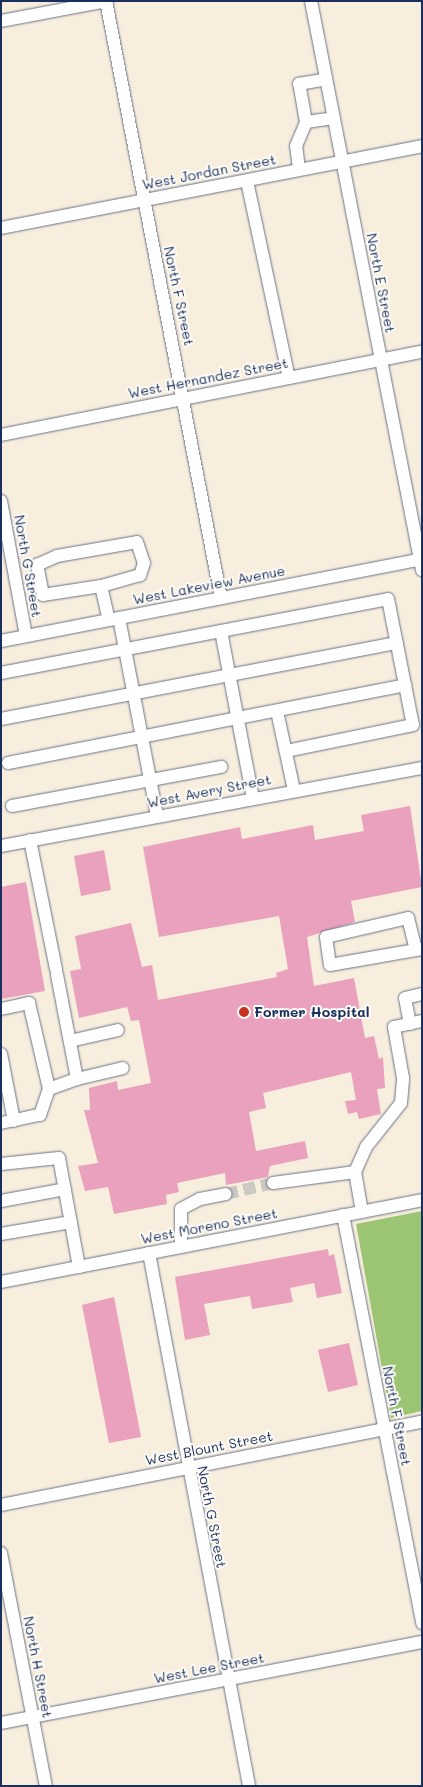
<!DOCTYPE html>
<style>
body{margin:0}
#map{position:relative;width:423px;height:1787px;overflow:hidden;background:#f8eedd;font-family:Mali,sans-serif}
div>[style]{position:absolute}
.green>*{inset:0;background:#9bc572}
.building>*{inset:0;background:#eaa1bd}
.minor-tunnel>*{height:12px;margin-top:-6px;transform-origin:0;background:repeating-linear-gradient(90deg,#ccc8c4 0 12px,transparent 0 18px)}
.roads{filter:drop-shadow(0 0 1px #68728a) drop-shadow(0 0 1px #68728a)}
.minor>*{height:12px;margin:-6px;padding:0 6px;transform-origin:6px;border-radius:6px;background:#fff}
.dots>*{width:14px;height:14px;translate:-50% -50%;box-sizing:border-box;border:2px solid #fdfcf7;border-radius:50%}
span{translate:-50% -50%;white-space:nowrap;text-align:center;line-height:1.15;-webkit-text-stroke:4px #fdfcf7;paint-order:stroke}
.street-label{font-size:14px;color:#1b2f5e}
.poi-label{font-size:14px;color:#1b2f5e;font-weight:700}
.left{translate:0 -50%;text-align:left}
.frame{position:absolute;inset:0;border:2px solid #1b2f5e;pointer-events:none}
</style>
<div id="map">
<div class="green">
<i style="clip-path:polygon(422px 1211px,422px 1411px,391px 1418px,356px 1224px)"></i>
</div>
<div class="building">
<i style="clip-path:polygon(410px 806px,422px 887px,351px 901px,355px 922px,307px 937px,314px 986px,354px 978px,365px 1038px,374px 1036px,379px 1059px,383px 1057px,385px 1088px,377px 1089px,381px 1114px,359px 1119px,357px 1112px,348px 1114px,345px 1101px,356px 1100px,351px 1072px,263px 1093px,266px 1108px,249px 1112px,256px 1151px,305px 1141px,308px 1158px,270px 1166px,268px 1177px,226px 1185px,225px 1173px,177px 1183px,179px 1192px,166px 1195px,167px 1204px,114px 1214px,108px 1187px,85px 1191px,78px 1166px,98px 1163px,84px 1110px,90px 1110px,89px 1088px,117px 1081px,118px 1090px,151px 1083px,139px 1020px,131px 1021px,127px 1007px,79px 1018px,70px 971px,81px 969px,75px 936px,131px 923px,142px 967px,152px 965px,158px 1000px,277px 977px,276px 973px,288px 969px,279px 916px,159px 937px,143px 847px,240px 827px,242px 839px,313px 825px,315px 840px,364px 831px,361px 815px)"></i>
<i style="clip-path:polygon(104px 850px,111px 890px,81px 896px,74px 856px)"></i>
<i style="clip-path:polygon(26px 882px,45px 991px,1px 999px,1px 887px)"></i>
<i style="clip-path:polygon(328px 1249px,329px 1256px,334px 1254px,342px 1293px,317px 1298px,314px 1283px,290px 1288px,293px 1302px,252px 1309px,250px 1296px,204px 1304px,210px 1335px,185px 1340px,175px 1277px)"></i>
<i style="clip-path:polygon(114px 1297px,141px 1437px,109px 1443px,82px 1305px)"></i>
<i style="clip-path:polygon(349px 1343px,358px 1385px,328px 1392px,318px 1350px)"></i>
</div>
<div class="minor-tunnel">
<i style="left:226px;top:1194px;width:48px;rotate:-13.2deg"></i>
</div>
<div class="roads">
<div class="minor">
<i style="left:106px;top:1px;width:608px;rotate:79.1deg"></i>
<i style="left:311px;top:1px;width:580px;rotate:78.96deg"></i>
<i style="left:1px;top:21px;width:108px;rotate:-10.7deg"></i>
<i style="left:306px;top:122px;width:28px;rotate:-8deg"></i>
<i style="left:299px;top:169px;width:23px;rotate:-97deg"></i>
<i style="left:296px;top:146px;width:26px;rotate:-67deg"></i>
<i style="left:306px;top:122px;width:39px;rotate:-100deg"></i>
<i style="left:299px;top:84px;width:27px;rotate:-10deg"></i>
<i style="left:247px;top:181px;width:201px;rotate:78deg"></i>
<i style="left:1px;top:228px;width:429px;rotate:-11deg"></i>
<i style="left:1px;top:435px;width:429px;rotate:-11.2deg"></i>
<i style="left:1px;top:501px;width:137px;rotate:79.5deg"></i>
<i style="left:101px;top:586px;width:59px;rotate:171.2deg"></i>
<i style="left:43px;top:595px;width:31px;rotate:-101deg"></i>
<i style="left:37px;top:565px;width:22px;rotate:-24deg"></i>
<i style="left:57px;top:556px;width:81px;rotate:-9.9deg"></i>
<i style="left:137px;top:542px;width:22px;rotate:72deg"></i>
<i style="left:144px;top:563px;width:13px;rotate:108deg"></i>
<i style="left:140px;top:575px;width:41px;rotate:164.2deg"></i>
<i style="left:101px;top:586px;width:35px;rotate:77deg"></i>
<i style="left:119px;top:618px;width:202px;rotate:79.1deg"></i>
<i style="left:221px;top:631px;width:170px;rotate:79.2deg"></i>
<i style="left:1px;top:641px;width:429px;rotate:-11deg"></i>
<i style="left:1px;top:673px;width:394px;rotate:-10.8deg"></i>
<i style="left:388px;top:599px;width:128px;rotate:78.8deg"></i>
<i style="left:413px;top:725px;width:130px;rotate:168.4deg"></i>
<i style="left:277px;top:711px;width:81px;rotate:77.9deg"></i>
<i style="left:1px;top:719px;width:403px;rotate:-10.9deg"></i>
<i style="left:8px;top:763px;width:405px;rotate:-11.1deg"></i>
<i style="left:12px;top:806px;width:213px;rotate:-10.6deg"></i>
<i style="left:30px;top:840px;width:132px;rotate:78.6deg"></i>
<i style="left:1px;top:846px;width:428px;rotate:-10.5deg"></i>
<i style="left:416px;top:950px;width:33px;rotate:-104deg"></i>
<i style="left:408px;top:918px;width:84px;rotate:167deg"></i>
<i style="left:326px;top:937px;width:28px;rotate:82deg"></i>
<i style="left:330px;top:965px;width:93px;rotate:-9.9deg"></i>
<i style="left:57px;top:975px;width:106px;rotate:79.1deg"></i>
<i style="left:77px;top:1079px;width:47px;rotate:-13.4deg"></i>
<i style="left:1px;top:1009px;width:29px;rotate:-12deg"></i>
<i style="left:29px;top:1003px;width:88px;rotate:76.9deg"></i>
<i style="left:410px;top:1024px;width:26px;rotate:-101deg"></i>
<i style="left:405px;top:998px;width:17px;rotate:-13deg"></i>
<i style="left:70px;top:1041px;width:49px;rotate:-12.9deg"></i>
<i style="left:1px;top:1054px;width:68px;rotate:79deg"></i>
<i style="left:1px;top:1123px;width:40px;rotate:-12deg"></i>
<i style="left:40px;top:1115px;width:28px;rotate:-71deg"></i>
<i style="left:49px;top:1089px;width:30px;rotate:-20deg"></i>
<i style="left:1px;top:1164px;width:58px;rotate:-5.9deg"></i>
<i style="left:59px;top:1158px;width:111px;rotate:79.6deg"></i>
<i style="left:273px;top:1183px;width:83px;rotate:-7.6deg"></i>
<i style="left:1px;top:1201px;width:65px;rotate:-10.6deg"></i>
<i style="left:362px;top:1212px;width:41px;rotate:-99.9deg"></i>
<i style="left:355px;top:1172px;width:27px;rotate:-66deg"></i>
<i style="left:366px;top:1147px;width:56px;rotate:-51.5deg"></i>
<i style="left:401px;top:1103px;width:25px;rotate:-85deg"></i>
<i style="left:403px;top:1078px;width:52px;rotate:-100deg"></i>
<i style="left:394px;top:1027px;width:29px;rotate:-12deg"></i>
<i style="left:343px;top:1215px;width:416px;rotate:79deg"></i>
<i style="left:1px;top:1234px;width:71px;rotate:-9.7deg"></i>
<i style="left:181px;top:1247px;width:38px;rotate:-90deg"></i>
<i style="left:181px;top:1209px;width:21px;rotate:-28deg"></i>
<i style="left:200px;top:1199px;width:26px;rotate:-11deg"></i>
<i style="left:149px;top:1253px;width:542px;rotate:79.37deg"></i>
<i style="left:1px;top:1282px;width:429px;rotate:-11deg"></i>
<i style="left:1px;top:1505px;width:429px;rotate:-11.2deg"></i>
<i style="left:1px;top:1553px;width:237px;rotate:79.1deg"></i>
<i style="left:1px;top:1723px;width:429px;rotate:-10.9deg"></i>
</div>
</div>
<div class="dots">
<i style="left:244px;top:1012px;background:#c8321e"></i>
</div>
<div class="street-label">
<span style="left:209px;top:172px;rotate:-11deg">West Jordan Street</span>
<span style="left:381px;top:283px;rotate:79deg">North E Street</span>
<span style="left:179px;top:296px;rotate:78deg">North F Street</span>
<span style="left:208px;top:378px;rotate:-11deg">West Hernandez Street</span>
<span style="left:28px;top:566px;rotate:80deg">North G Street</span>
<span style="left:209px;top:585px;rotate:-11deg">West Lakeview Avenue</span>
<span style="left:209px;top:791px;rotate:-11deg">West Avery Street</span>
<span style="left:209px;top:1226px;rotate:-11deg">West Moreno Street</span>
<span style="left:397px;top:1416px;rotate:79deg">North F Street</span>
<span style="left:209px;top:1448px;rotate:-11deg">West Blount Street</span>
<span style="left:212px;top:1517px;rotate:79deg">North G Street</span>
<span style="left:38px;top:1667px;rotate:79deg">North H Street</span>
<span style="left:209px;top:1668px;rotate:-11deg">West Lee Street</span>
</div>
<div class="poi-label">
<span class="left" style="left:254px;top:1012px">Former Hospital</span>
</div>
<div class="frame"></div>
</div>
